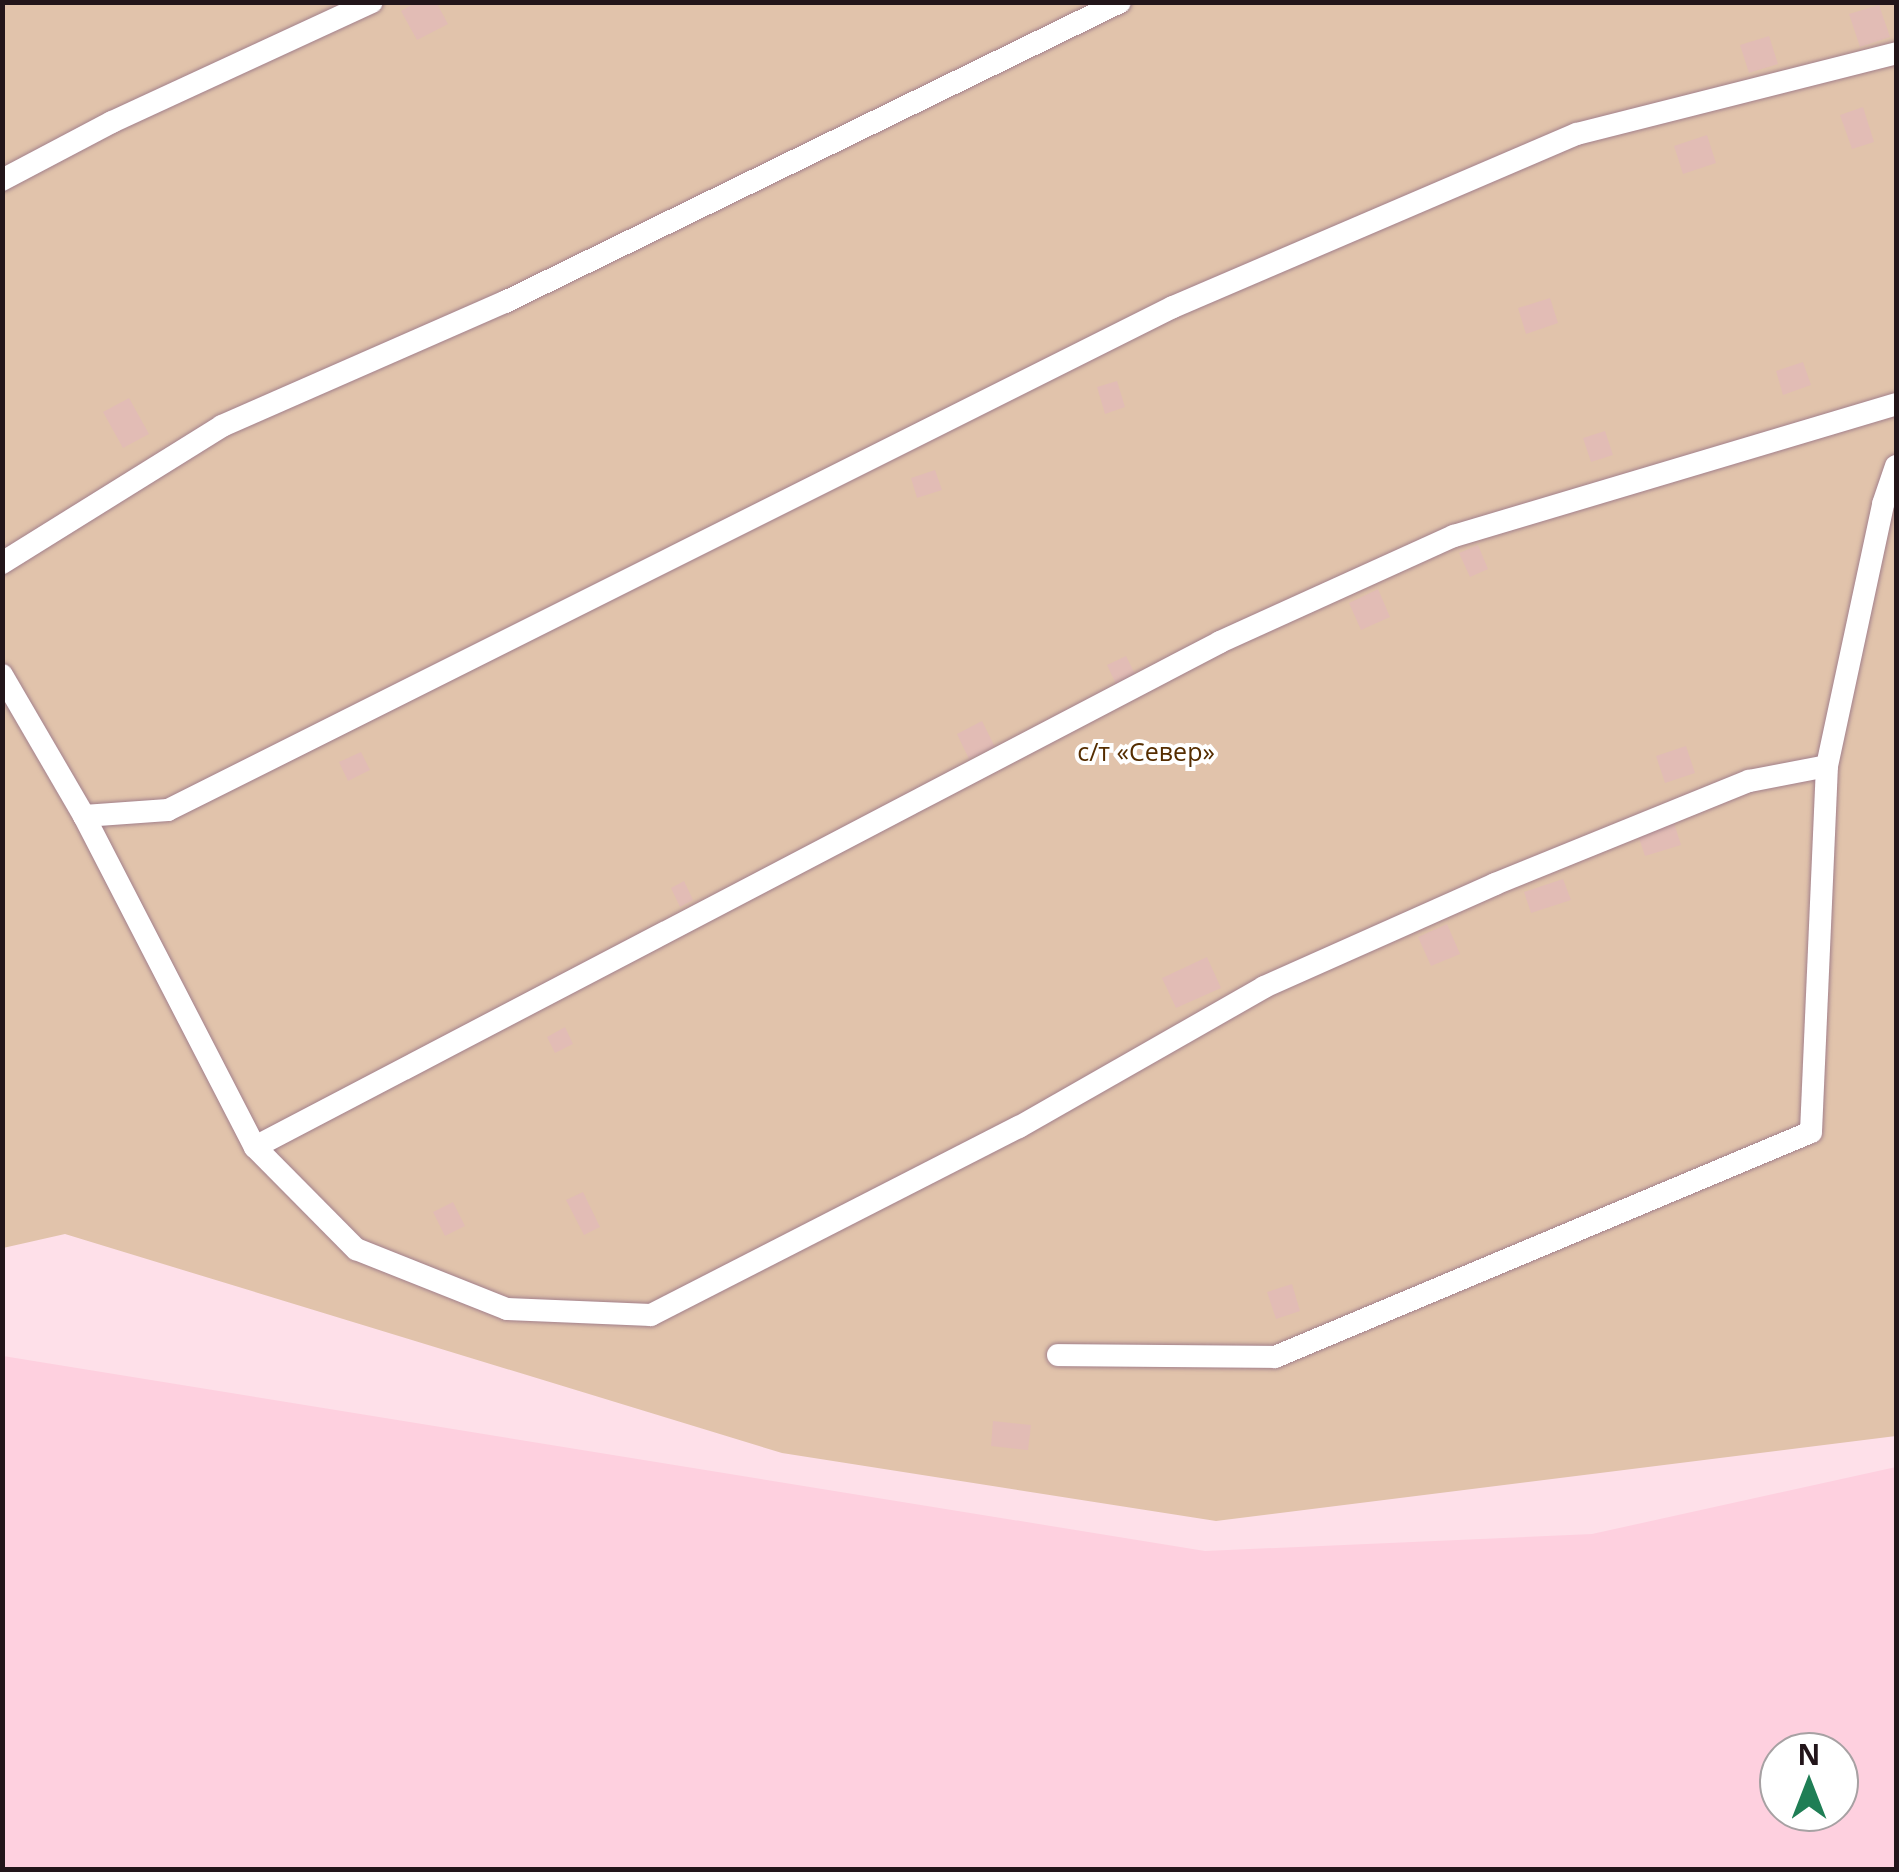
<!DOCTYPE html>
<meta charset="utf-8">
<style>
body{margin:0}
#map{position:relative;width:1899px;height:1872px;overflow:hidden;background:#fee0e9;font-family:"Open Sans",sans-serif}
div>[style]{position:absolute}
.built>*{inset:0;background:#fed0df}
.green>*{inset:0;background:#e1c3ab}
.building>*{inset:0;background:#e2bcb5}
.roads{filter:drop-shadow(0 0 2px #a2808b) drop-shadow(0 0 2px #a2808b)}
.lane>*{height:22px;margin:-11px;padding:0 11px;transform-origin:11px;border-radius:11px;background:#fff}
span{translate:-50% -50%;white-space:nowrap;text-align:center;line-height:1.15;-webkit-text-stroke:8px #fff;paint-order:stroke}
.park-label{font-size:25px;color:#552d00}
.frame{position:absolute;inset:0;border:5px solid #22151a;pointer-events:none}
.north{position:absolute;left:1759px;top:1732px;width:100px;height:100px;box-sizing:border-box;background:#fff;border:2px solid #a7a1a3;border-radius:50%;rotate:0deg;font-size:28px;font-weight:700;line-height:40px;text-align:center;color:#22151a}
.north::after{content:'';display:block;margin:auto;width:35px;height:45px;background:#1f7e55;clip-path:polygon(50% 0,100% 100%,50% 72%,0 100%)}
</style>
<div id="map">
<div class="built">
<i style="clip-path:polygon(evenodd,3px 1356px,1205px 1551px,1592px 1534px,1896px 1467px,1896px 1869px,3px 1869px,3px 1356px,1779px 1752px,1839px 1752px,1839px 1812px,1779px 1812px,1779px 1752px)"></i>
</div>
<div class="green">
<i style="clip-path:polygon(2px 3px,1896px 3px,1896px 1436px,1216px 1521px,782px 1453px,65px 1234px,3px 1248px)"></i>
</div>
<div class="building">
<i style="clip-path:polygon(417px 2px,436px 2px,448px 24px,417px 40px,401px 11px)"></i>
<i style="clip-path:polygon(1879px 5px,1890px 37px,1860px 47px,1849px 14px)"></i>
<i style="clip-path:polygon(1769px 36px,1778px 64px,1749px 73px,1740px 45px)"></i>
<i style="clip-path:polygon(1863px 107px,1874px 142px,1852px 149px,1840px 115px)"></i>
<i style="clip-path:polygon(1707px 135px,1716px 163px,1683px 174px,1674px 146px)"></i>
<i style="clip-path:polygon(1550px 298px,1558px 323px,1526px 334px,1518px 308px)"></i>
<i style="clip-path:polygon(1803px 362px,1811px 385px,1783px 395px,1776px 371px)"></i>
<i style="clip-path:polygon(1117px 381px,1125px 407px,1105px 414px,1097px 387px)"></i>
<i style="clip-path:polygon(129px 398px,149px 434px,123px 448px,103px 412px)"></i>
<i style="clip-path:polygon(1605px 431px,1613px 455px,1591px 462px,1583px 438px)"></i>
<i style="clip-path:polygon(935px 470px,942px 490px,917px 498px,911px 478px)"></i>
<i style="clip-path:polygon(1478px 545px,1488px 569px,1470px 577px,1459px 553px)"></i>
<i style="clip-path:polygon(1378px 589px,1390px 617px,1361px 630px,1349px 603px)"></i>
<i style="clip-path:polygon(1126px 656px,1135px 674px,1116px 684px,1107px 665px)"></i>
<i style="clip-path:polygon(982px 721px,995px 747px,969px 759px,957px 734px)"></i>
<i style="clip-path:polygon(1686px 746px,1695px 773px,1665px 783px,1656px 756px)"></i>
<i style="clip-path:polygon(361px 752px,370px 770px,348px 781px,339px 762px)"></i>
<i style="clip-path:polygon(1674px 823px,1681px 845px,1645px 856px,1638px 835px)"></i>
<i style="clip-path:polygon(1563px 879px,1571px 900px,1531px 913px,1524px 892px)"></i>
<i style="clip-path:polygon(684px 881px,693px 900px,680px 907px,671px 888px)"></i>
<i style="clip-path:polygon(1447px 924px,1460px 954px,1431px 966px,1418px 937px)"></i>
<i style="clip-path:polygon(1207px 957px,1221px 988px,1176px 1008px,1162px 978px)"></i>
<i style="clip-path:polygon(565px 1027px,573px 1044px,555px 1053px,547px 1037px)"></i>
<i style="clip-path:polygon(583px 1192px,600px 1227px,584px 1235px,566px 1200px)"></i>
<i style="clip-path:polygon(453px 1202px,465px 1226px,445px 1236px,433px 1212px)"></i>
<i style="clip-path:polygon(1292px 1284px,1300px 1311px,1276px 1319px,1267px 1292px)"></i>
<i style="clip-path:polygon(993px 1421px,1031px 1425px,1028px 1450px,991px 1446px)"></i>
</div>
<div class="roads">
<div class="lane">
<i style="left:2px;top:180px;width:124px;rotate:-27.8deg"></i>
<i style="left:112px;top:122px;width:286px;rotate:-24.8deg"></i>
<i style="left:2px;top:563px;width:259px;rotate:-31.9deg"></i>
<i style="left:222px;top:426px;width:309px;rotate:-23.7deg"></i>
<i style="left:505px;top:302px;width:684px;rotate:-26deg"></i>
<i style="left:2px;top:675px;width:163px;rotate:59.8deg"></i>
<i style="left:84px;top:816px;width:373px;rotate:62.7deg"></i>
<i style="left:255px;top:1147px;width:144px;rotate:45.3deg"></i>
<i style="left:356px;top:1249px;width:162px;rotate:21.7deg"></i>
<i style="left:507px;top:1309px;width:144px;rotate:2.4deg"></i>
<i style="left:651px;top:1315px;width:413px;rotate:-27.1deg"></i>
<i style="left:1019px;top:1127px;width:282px;rotate:-29.7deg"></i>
<i style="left:1264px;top:987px;width:253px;rotate:-24deg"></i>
<i style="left:1495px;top:884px;width:274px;rotate:-22.1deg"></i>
<i style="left:1749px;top:781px;width:79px;rotate:-10.9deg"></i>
<i style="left:84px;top:816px;width:84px;rotate:-4.1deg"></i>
<i style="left:168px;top:810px;width:1124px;rotate:-26.59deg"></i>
<i style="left:1173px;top:307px;width:439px;rotate:-23.2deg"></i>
<i style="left:1577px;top:134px;width:329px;rotate:-14.2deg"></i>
<i style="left:255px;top:1147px;width:1089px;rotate:-27.62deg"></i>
<i style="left:1220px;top:642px;width:257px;rotate:-24.4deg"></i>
<i style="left:1454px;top:536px;width:461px;rotate:-16.6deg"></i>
<i style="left:1058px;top:1355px;width:217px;rotate:0.5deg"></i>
<i style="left:1275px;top:1357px;width:581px;rotate:-22.77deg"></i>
<i style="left:1811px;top:1132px;width:366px;rotate:-87.5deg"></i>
<i style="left:1827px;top:766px;width:268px;rotate:-77.9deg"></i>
<i style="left:1883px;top:504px;width:40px;rotate:-71.1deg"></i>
</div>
</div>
<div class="park-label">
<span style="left:1146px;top:751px">с/т «Север»</span>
</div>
<div class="frame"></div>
<div class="north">N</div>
</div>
